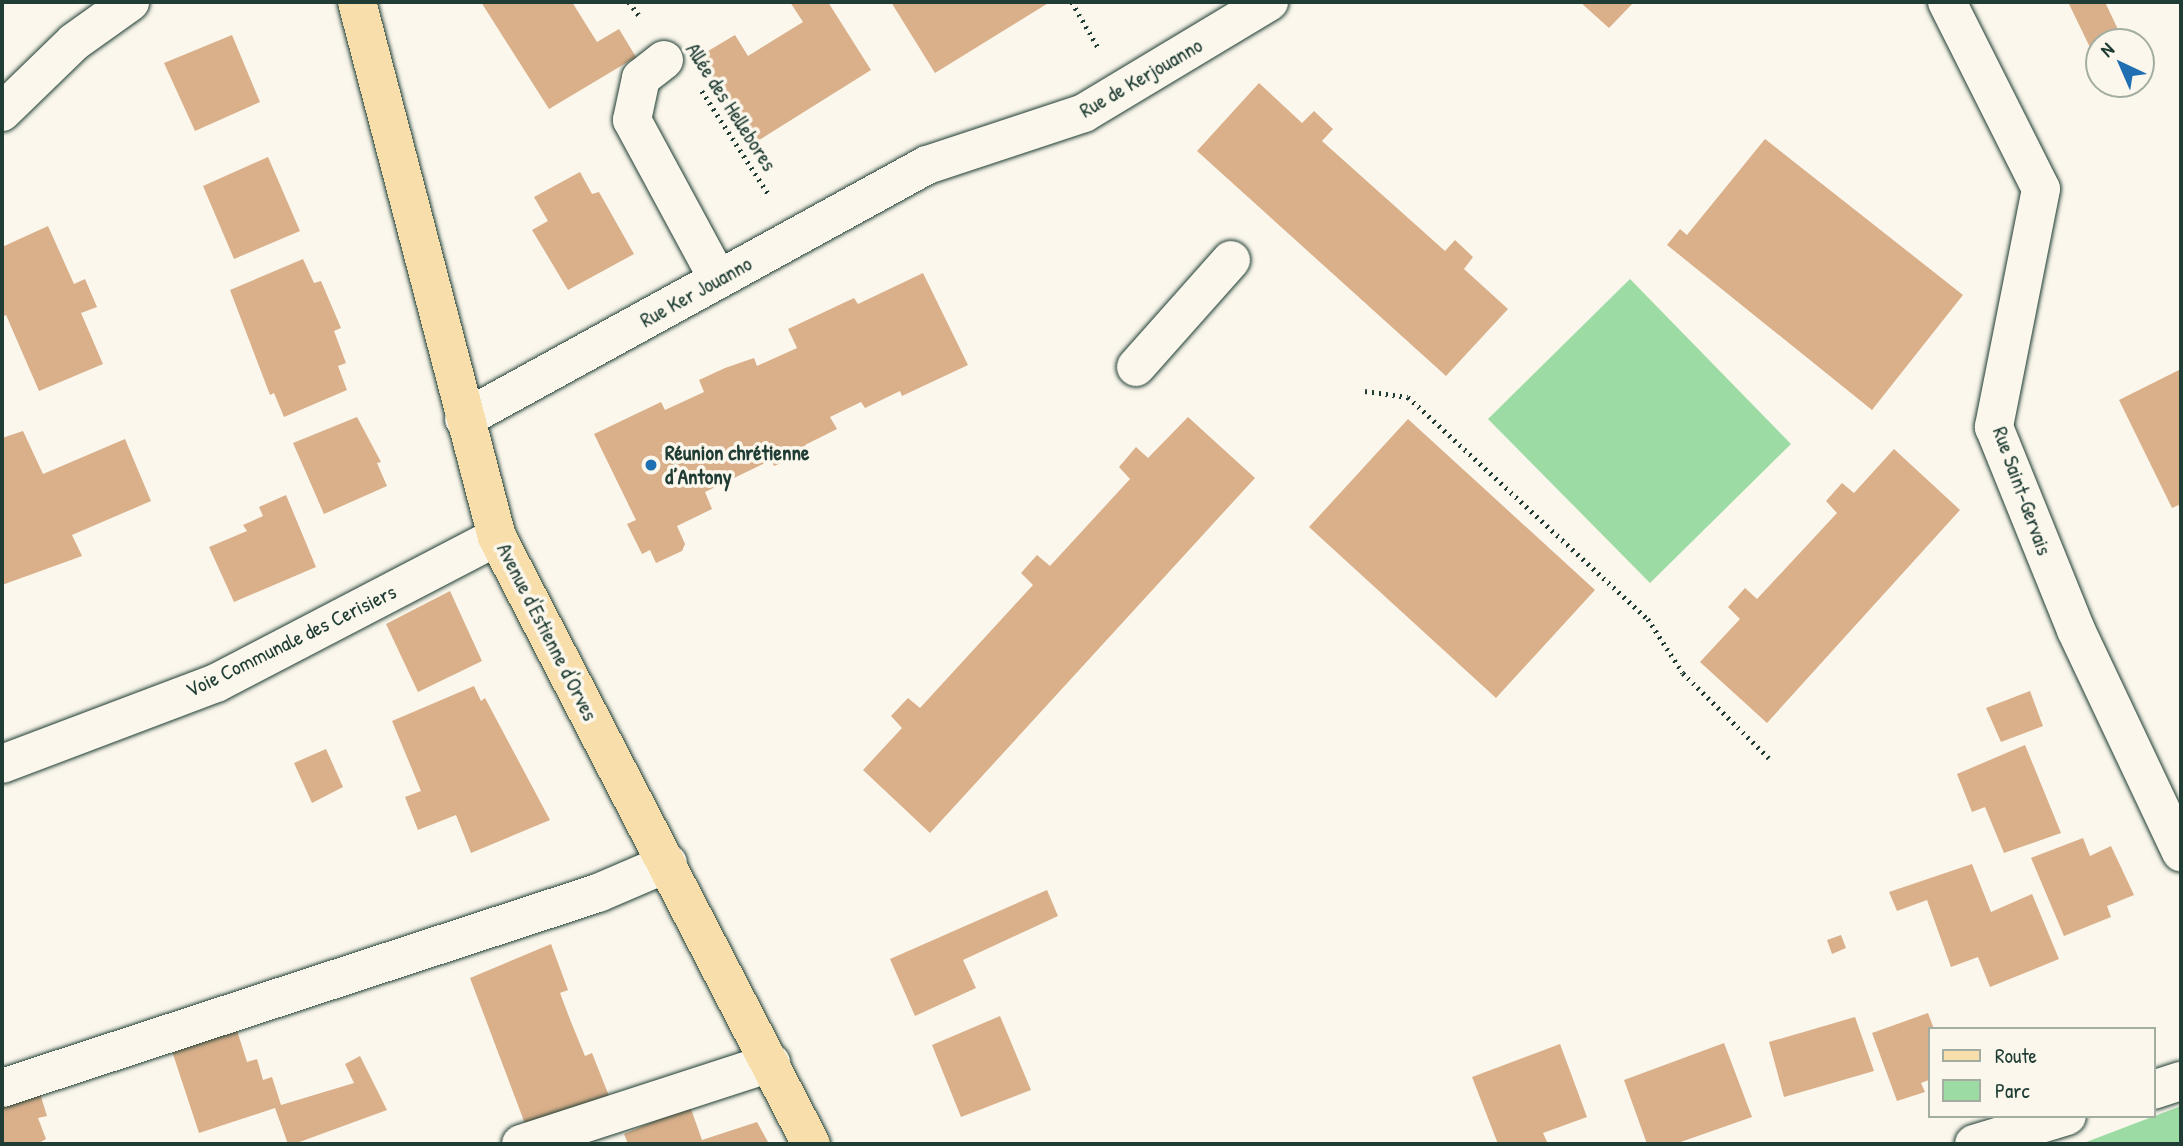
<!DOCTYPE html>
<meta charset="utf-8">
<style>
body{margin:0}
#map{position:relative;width:2183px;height:1146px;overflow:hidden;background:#fbf7ec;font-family:"Patrick Hand",sans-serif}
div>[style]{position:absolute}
.green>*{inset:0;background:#9cdba3}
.building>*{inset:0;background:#dab08b}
.path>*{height:4.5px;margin-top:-2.25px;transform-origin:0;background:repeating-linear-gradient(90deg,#1f3d34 0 2px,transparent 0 7px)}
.roads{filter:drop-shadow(0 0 2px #1f3d34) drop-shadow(0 0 2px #1f3d34)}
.minor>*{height:38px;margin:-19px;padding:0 19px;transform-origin:19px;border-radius:19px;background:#fbf7ec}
.major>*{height:38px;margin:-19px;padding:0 19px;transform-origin:19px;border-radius:19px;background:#f8deab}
.dots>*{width:19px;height:19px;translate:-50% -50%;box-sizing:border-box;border:4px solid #fbf7ec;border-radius:50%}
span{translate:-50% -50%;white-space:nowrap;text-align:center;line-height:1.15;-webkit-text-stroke:7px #fbf7ec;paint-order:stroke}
.street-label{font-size:21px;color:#1f3d34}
.poi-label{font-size:21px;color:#1f3d34;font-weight:700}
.left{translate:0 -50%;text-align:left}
.frame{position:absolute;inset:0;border:4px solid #1f3d34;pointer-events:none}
.legend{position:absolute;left:1928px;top:1027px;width:228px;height:91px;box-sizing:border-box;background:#fbf7ec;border:2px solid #a3ada2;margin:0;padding:9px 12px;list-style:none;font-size:21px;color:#1f3d34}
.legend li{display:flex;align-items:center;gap:14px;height:35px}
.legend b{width:35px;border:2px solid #a3ada2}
.north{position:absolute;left:2085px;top:28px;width:70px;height:70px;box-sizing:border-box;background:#fbf7ec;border:2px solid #a3ada2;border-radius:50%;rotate:316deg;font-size:19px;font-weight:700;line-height:28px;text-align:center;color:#1f3d34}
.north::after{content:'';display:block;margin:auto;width:24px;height:32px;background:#1f6fb2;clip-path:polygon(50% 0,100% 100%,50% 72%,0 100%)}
</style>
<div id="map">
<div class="green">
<i style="clip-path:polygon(1630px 279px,1791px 444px,1650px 583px,1488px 419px)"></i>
<i style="clip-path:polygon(2181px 1106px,2181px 1144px,2081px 1144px,2144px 1120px)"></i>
</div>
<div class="building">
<i style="clip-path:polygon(481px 2px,572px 2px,597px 42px,619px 29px,636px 57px,549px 109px)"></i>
<i style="clip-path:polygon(790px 2px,828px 2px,871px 70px,753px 144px,698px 57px,735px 35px,748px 56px,803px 22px)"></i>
<i style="clip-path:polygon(891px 2px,1050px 2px,935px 73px)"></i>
<i style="clip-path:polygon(1580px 2px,1634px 2px,1609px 28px)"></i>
<i style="clip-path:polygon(2068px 2px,2105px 2px,2124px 42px,2099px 42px,2099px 66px)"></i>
<i style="clip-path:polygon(232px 35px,260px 102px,195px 131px,164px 63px)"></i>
<i style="clip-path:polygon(1259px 83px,1302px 123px,1314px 111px,1333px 129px,1322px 141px,1445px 251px,1455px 240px,1473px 257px,1464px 269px,1508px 309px,1446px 376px,1197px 151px)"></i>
<i style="clip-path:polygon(1765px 139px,1963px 295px,1872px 410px,1667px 245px,1680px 229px,1687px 235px)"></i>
<i style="clip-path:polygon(268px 157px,300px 231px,234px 259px,203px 186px)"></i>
<i style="clip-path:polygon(580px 172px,592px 194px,599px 192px,634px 254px,568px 290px,532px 230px,548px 221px,534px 197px)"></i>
<i style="clip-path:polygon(48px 226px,74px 284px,85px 279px,97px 307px,81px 313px,103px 364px,39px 391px,6px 315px,2px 317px,2px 247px)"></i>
<i style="clip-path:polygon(303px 259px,314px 283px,321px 281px,341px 328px,334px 331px,346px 363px,338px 366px,347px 390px,284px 417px,274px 393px,270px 395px,230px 290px)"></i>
<i style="clip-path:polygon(923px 273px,968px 365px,902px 396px,900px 391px,865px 408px,861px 402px,830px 417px,837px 429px,805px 445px,808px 451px,774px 466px,771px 460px,705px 492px,712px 509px,677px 526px,685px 544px,682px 551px,656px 563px,650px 550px,642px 554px,627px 524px,636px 520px,594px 434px,661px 402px,665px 410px,704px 392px,699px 380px,725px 368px,754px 358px,757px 366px,797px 348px,788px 329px,854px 298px,858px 304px)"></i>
<i style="clip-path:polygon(2181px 369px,2181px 504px,2172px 508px,2119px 400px)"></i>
<i style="clip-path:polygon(357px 417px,381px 462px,377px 463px,387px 486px,324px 514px,293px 443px)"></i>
<i style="clip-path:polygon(1188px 417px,1255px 478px,930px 833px,863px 770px,902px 728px,891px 716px,908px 698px,920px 708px,1033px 585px,1021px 573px,1037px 555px,1050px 566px,1130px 479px,1119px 467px,1136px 447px,1148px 458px)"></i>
<i style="clip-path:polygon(1408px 419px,1595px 590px,1496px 698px,1309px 527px)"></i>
<i style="clip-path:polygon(23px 431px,43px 474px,125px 439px,151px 501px,72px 535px,82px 556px,2px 585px,2px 438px)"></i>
<i style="clip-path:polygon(1894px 449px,1960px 510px,1767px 723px,1700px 662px,1740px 619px,1728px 607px,1745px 588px,1757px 599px,1837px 513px,1826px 501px,1842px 483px,1854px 493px)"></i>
<i style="clip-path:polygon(286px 495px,316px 567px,234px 602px,209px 547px,247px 531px,243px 525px,263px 516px,259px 507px)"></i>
<i style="clip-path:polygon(450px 591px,482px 661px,418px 692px,386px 624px)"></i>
<i style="clip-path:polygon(474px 686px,481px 701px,485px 698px,550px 820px,471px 853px,456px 815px,418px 830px,405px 797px,421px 791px,392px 721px)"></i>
<i style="clip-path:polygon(2030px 691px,2043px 726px,2001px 742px,1986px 708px)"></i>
<i style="clip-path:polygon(2025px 745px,2061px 833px,2004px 853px,1985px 807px,1972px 812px,1957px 774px)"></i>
<i style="clip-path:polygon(326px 749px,343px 787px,312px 803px,294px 763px)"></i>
<i style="clip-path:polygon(2083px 838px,2090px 856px,2111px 846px,2134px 895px,2107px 906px,2111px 917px,2064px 936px,2031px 858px)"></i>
<i style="clip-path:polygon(1972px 864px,1991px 912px,2032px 894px,2059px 959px,1990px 987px,1978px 957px,1951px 967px,1927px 900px,1897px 911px,1889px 892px)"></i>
<i style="clip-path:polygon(1047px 890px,1058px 916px,963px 960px,976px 988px,915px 1016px,890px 959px)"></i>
<i style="clip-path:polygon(1841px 935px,1846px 948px,1832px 954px,1827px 940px)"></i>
<i style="clip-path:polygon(551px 944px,568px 990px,560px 993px,571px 1022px,585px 1056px,592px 1053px,611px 1101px,527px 1129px,470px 978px)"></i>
<i style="clip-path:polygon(1928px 1013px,1934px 1029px,1929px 1029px,1929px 1080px,1921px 1083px,1925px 1092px,1897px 1101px,1872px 1033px)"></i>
<i style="clip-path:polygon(1000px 1016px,1031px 1090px,961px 1117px,932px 1045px)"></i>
<i style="clip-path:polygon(1855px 1017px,1874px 1071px,1784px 1097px,1769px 1042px)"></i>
<i style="clip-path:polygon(235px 1024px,247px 1062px,257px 1059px,263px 1080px,272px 1077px,281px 1105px,354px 1083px,345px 1064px,360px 1056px,387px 1110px,294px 1144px,288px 1144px,275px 1108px,199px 1133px,170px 1045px)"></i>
<i style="clip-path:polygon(1724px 1043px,1752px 1117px,1675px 1144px,1647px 1144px,1624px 1080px)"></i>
<i style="clip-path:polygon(1560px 1044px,1587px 1117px,1543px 1133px,1548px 1144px,1498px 1144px,1472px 1077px)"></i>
<i style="clip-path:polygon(38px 1087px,47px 1116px,38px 1118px,46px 1139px,37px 1144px,2px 1144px,2px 1099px)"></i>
<i style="clip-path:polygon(690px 1106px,702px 1140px,757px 1122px,768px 1142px,628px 1144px,624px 1134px)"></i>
</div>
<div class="path">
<i style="left:629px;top:2px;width:20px;rotate:53deg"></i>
<i style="left:1072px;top:2px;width:52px;rotate:60deg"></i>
<i style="left:702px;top:91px;width:124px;rotate:57.2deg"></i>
<i style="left:1365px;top:391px;width:43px;rotate:7.9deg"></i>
<i style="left:1408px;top:397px;width:327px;rotate:42.8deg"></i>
<i style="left:1648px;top:619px;width:64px;rotate:57.1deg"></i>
<i style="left:1683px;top:673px;width:121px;rotate:44.7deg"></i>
</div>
<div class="roads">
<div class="minor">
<i style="left:1947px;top:2px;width:209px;rotate:63.3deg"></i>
<i style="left:2041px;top:189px;width:243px;rotate:101.2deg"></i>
<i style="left:1994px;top:427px;width:219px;rotate:68deg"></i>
<i style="left:2076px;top:630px;width:246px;rotate:64.7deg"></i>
<i style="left:664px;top:60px;width:29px;rotate:142deg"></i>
<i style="left:641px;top:78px;width:43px;rotate:102.1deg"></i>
<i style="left:632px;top:120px;width:181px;rotate:61.6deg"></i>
<i style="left:2px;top:112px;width:100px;rotate:-44.2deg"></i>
<i style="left:74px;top:42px;width:69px;rotate:-35.5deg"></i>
<i style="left:1136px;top:367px;width:143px;rotate:-48.4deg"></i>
<i style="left:464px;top:419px;width:528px;rotate:-28.75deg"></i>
<i style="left:927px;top:165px;width:165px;rotate:-18.3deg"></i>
<i style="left:1084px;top:113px;width:216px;rotate:-31deg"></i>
<i style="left:2px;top:764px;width:229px;rotate:-20.7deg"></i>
<i style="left:216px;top:683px;width:317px;rotate:-27.5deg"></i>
<i style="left:2px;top:1088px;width:627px;rotate:-18.12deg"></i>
<i style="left:598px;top:893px;width:76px;rotate:-23.2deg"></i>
<i style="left:2153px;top:1090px;width:29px;rotate:-18deg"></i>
<i style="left:521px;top:1144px;width:263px;rotate:-18deg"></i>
<i style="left:1974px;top:1144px;width:97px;rotate:-16.8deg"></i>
</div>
<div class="major">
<i style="left:357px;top:2px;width:553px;rotate:75.34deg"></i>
<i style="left:497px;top:537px;width:683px;rotate:62.65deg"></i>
</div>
</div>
<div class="dots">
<i style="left:651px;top:465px;background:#1f6fb2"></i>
</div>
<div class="street-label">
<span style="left:1141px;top:78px;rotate:-30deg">Rue de Kerjouanno</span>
<span style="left:731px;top:107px;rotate:57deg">Allée des Hellebores</span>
<span style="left:696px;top:292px;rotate:-29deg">Rue Ker Jouanno</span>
<span style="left:2022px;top:491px;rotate:70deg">Rue Saint-Gervais</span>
<span style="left:547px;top:632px;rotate:63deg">Avenue d'Estienne d'Orves</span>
<span style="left:291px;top:641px;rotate:-26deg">Voie Communale des Cerisiers</span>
</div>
<div class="poi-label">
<span class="left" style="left:665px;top:465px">Réunion chrétienne<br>d’Antony</span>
</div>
<div class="frame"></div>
<ul class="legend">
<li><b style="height:9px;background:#f8deab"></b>Route</li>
<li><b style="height:19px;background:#9cdba3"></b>Parc</li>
</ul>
<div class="north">N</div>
</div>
